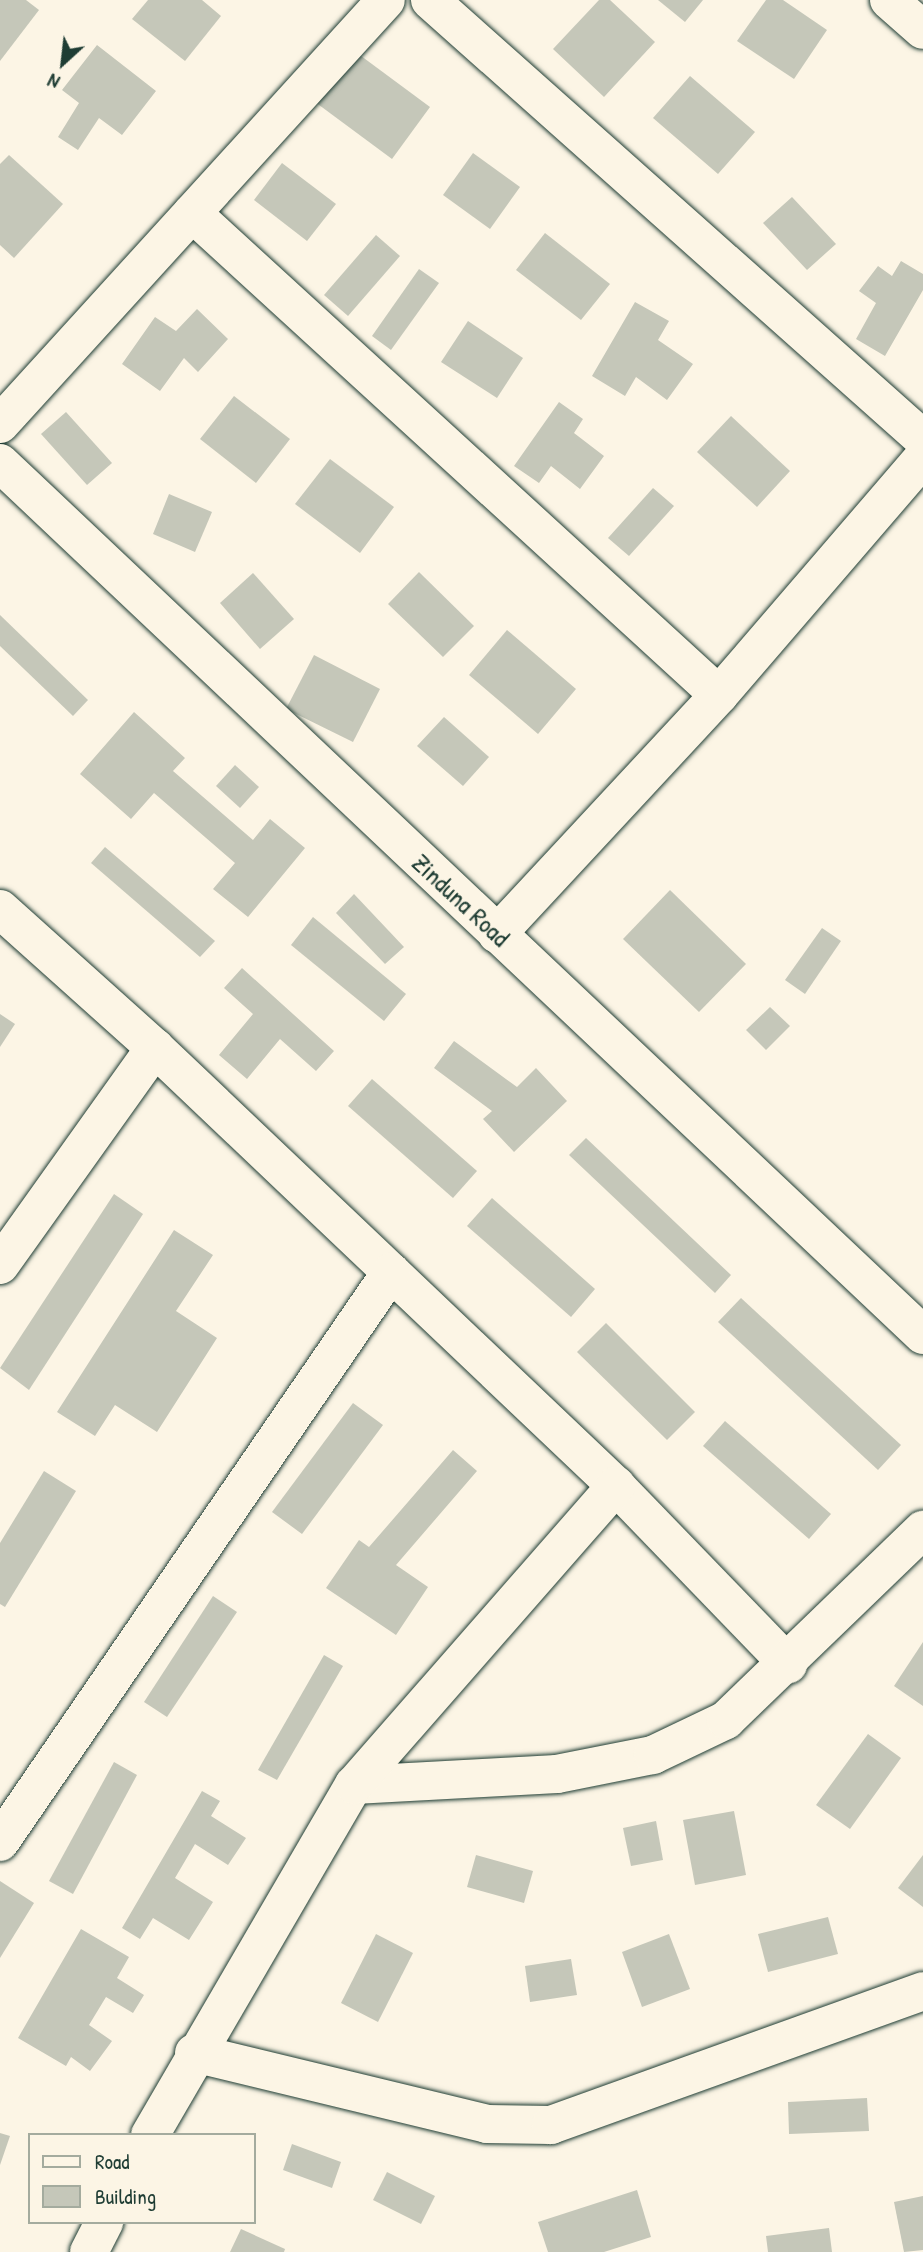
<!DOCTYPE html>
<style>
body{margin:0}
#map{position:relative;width:923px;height:2252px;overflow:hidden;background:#fcf5e5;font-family:"Patrick Hand",sans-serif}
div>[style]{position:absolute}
.building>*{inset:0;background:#c5c7b9}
.roads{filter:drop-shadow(0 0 2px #1f3d34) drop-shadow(0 0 2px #1f3d34)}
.minor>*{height:38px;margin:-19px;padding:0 19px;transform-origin:19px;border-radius:19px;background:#fcf5e5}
span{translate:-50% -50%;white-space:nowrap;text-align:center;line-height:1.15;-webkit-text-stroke:6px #fcf5e5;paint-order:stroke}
.street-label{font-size:26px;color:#1f3d34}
.legend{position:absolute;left:28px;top:2133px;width:228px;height:91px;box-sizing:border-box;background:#fcf5e5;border:2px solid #a4ab9e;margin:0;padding:9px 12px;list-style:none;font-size:21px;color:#1f3d34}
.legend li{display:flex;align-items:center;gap:14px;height:35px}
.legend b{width:35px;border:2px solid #a4ab9e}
.north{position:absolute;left:28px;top:28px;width:70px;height:70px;-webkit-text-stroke:5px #fcf5e5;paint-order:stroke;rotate:207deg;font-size:19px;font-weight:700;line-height:28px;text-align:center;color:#1f3d34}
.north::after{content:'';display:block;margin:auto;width:24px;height:32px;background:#1f3d34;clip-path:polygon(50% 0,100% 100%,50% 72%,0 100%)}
</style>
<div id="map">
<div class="building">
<i style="clip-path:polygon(0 0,26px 0,39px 10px,0 61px)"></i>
<i style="clip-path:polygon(148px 0,202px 0,221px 16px,185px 61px,132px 19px)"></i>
<i style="clip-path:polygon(599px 0,610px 0,655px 42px,604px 97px,553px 49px)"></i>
<i style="clip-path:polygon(658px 0,703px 0,685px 22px)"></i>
<i style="clip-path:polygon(766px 0,783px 0,827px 30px,794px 79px,737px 41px)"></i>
<i style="clip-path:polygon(97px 45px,156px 91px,122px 135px,99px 118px,78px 150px,58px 137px,79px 103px,62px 90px)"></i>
<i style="clip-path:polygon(353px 50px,430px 107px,392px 159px,315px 102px)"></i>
<i style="clip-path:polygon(690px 76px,755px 132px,718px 174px,653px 118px)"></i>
<i style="clip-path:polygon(473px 153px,520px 187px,490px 229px,443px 195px)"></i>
<i style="clip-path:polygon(9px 155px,63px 204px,14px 258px,0 245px,0 164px)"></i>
<i style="clip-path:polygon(282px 163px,336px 204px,307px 241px,254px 200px)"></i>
<i style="clip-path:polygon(792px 197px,836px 244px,807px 270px,763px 223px)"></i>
<i style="clip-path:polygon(545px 233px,610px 284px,581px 320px,516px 270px)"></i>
<i style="clip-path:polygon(376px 235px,400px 256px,348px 316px,324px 295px)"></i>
<i style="clip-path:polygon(901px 261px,923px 274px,923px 290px,885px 356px,856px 339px,876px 303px,859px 291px,878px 266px,892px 276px)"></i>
<i style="clip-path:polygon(419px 269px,439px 283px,391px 350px,372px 336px)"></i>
<i style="clip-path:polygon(635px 302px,669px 321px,658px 340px,693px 364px,667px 400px,636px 377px,625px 396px,592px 376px)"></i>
<i style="clip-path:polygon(197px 309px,228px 339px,198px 372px,184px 358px,160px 391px,122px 364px,155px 317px,176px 331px)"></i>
<i style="clip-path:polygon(468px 321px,523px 358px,497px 398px,441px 362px)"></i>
<i style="clip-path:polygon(234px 396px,290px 439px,256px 483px,200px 439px)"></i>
<i style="clip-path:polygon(559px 402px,583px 419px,574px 433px,604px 456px,580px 489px,551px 466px,539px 483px,514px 466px)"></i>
<i style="clip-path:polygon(66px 412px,112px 463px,87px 485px,41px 434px)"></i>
<i style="clip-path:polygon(731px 416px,790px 471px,757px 507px,697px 452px)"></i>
<i style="clip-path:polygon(330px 459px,394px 507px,360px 553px,295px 504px)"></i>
<i style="clip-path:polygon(653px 488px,674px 506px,629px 556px,608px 538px)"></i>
<i style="clip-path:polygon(169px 494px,212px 512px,195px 552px,153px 534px)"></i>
<i style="clip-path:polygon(419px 572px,474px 626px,443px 657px,388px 604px)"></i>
<i style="clip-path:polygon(253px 573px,294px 619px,260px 649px,220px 603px)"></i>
<i style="clip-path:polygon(0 615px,88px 700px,73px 716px,0 646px)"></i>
<i style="clip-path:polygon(507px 630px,576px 689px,538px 734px,469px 675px)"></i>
<i style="clip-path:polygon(314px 655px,380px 689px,353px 742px,286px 709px)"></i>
<i style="clip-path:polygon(134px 712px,185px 758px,173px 771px,253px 840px,270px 819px,305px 848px,248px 917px,213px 889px,235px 863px,154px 793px,131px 819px,80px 774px)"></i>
<i style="clip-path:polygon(444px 717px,489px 757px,463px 786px,417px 746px)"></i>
<i style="clip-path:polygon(235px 765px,259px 787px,240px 808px,216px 786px)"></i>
<i style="clip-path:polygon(105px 847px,215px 941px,200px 957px,91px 863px)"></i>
<i style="clip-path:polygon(670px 890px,746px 964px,699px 1012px,623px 939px)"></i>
<i style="clip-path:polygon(354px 894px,404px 947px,385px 964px,336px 913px)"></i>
<i style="clip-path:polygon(313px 917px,406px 994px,384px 1021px,291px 945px)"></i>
<i style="clip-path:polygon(822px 928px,841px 941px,805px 994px,785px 980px)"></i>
<i style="clip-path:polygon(242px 968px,334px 1051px,316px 1071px,280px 1039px,247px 1079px,219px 1055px,253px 1014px,224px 988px)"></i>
<i style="clip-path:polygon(770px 1007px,790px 1026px,766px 1050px,746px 1030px)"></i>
<i style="clip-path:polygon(0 1014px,15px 1024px,0 1047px)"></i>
<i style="clip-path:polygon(454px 1041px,517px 1087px,536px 1068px,567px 1101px,514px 1152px,483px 1119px,492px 1111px,434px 1068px)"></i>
<i style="clip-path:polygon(372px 1079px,477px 1171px,453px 1198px,348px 1106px)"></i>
<i style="clip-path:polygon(586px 1138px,731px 1275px,715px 1293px,569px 1155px)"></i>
<i style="clip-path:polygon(114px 1194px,143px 1214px,29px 1390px,0 1368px)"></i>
<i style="clip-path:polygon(492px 1198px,595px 1289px,571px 1317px,467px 1226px)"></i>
<i style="clip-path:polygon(174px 1230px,213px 1255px,176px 1311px,217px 1338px,157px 1432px,115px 1405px,95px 1436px,57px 1412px)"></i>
<i style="clip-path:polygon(741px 1298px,901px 1445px,878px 1470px,718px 1322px)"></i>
<i style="clip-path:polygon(606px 1323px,695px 1412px,667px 1440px,577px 1352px)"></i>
<i style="clip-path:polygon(353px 1403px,383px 1425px,302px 1534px,272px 1512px)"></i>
<i style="clip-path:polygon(725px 1421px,831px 1514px,809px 1539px,703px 1446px)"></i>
<i style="clip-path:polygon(453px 1450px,477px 1471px,396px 1565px,428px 1587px,396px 1635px,326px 1588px,359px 1540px,369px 1547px)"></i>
<i style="clip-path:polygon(44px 1471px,76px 1491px,5px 1607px,0 1604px,0 1543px)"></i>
<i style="clip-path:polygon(213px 1596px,237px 1612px,167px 1717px,144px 1702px)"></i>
<i style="clip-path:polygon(923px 1642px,923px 1706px,894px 1686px)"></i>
<i style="clip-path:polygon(324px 1655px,343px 1666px,277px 1780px,258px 1770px)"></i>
<i style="clip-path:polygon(868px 1734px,901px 1758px,850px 1829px,816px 1805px)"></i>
<i style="clip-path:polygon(114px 1762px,137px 1775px,73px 1894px,49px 1881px)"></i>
<i style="clip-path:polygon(202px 1791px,220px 1801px,211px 1816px,246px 1838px,228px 1865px,195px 1844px,175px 1878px,213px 1902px,189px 1940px,153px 1918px,140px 1939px,122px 1928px)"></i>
<i style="clip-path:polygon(734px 1811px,746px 1875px,695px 1885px,683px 1820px)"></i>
<i style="clip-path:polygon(656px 1821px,663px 1860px,631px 1866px,623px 1828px)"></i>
<i style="clip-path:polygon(476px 1855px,533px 1871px,524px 1903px,467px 1887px)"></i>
<i style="clip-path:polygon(923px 1855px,923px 1907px,898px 1888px)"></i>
<i style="clip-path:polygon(0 1881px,34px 1903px,0 1958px)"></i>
<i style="clip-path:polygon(828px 1917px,838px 1954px,768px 1972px,758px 1934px)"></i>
<i style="clip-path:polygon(81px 1929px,129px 1957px,117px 1978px,144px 1995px,133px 2013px,106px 1997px,89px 2025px,112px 2041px,90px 2071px,71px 2057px,66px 2066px,18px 2038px)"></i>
<i style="clip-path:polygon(376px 1934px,413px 1953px,378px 2022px,341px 2003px)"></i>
<i style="clip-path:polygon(669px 1934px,690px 1989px,642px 2007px,622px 1952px)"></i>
<i style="clip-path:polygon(571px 1959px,577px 1995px,530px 2002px,525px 1966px)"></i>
<i style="clip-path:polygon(867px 2098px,869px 2131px,789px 2134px,788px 2102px)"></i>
<i style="clip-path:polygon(0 2133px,10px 2136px,0 2165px)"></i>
<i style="clip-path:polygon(292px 2144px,341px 2162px,332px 2188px,283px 2170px)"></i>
<i style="clip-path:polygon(387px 2172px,435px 2196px,421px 2224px,373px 2200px)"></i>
<i style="clip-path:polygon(637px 2190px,651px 2237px,604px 2252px,548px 2252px,538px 2222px)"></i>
<i style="clip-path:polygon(923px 2196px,923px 2250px,904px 2252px,894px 2202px)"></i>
<i style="clip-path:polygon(829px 2228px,832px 2252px,768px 2252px,766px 2236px)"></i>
<i style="clip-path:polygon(241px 2229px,285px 2249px,284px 2252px,230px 2252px)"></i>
</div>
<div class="roads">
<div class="minor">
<i style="left:430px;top:0;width:660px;rotate:41.68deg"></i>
<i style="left:889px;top:0;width:45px;rotate:41.4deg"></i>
<i style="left:192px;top:213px;width:714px;rotate:42.45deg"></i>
<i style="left:0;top:424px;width:573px;rotate:-47.69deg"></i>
<i style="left:0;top:463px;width:1270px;rotate:43.37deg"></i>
<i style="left:0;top:909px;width:208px;rotate:41.9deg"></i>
<i style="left:155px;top:1048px;width:636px;rotate:43.53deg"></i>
<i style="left:616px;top:1486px;width:248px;rotate:46deg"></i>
<i style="left:497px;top:934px;width:326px;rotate:-47.1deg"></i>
<i style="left:719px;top:695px;width:313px;rotate:-49.3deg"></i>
<i style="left:0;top:1265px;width:267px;rotate:-54.5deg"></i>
<i style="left:354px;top:1785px;width:203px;rotate:-3.1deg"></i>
<i style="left:557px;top:1774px;width:98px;rotate:-11.2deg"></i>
<i style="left:653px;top:1755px;width:81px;rotate:-25.6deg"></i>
<i style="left:726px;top:1720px;width:274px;rotate:-44deg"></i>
<i style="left:0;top:1842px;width:691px;rotate:-55.55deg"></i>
<i style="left:194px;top:2053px;width:301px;rotate:13.6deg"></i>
<i style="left:487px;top:2124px;width:64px;rotate:0.9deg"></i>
<i style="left:551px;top:2125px;width:395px;rotate:-19.8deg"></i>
<i style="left:150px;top:2135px;width:405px;rotate:-59.8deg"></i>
<i style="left:354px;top:1785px;width:398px;rotate:-48.8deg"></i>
<i style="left:89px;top:2252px;width:34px;rotate:-63deg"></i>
</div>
</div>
<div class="street-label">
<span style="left:461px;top:900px;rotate:43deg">Zinduna Road</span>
</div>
<ul class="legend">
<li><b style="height:9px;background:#fcf5e5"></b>Road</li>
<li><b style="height:19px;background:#c5c7b9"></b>Building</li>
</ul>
<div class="north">N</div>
</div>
